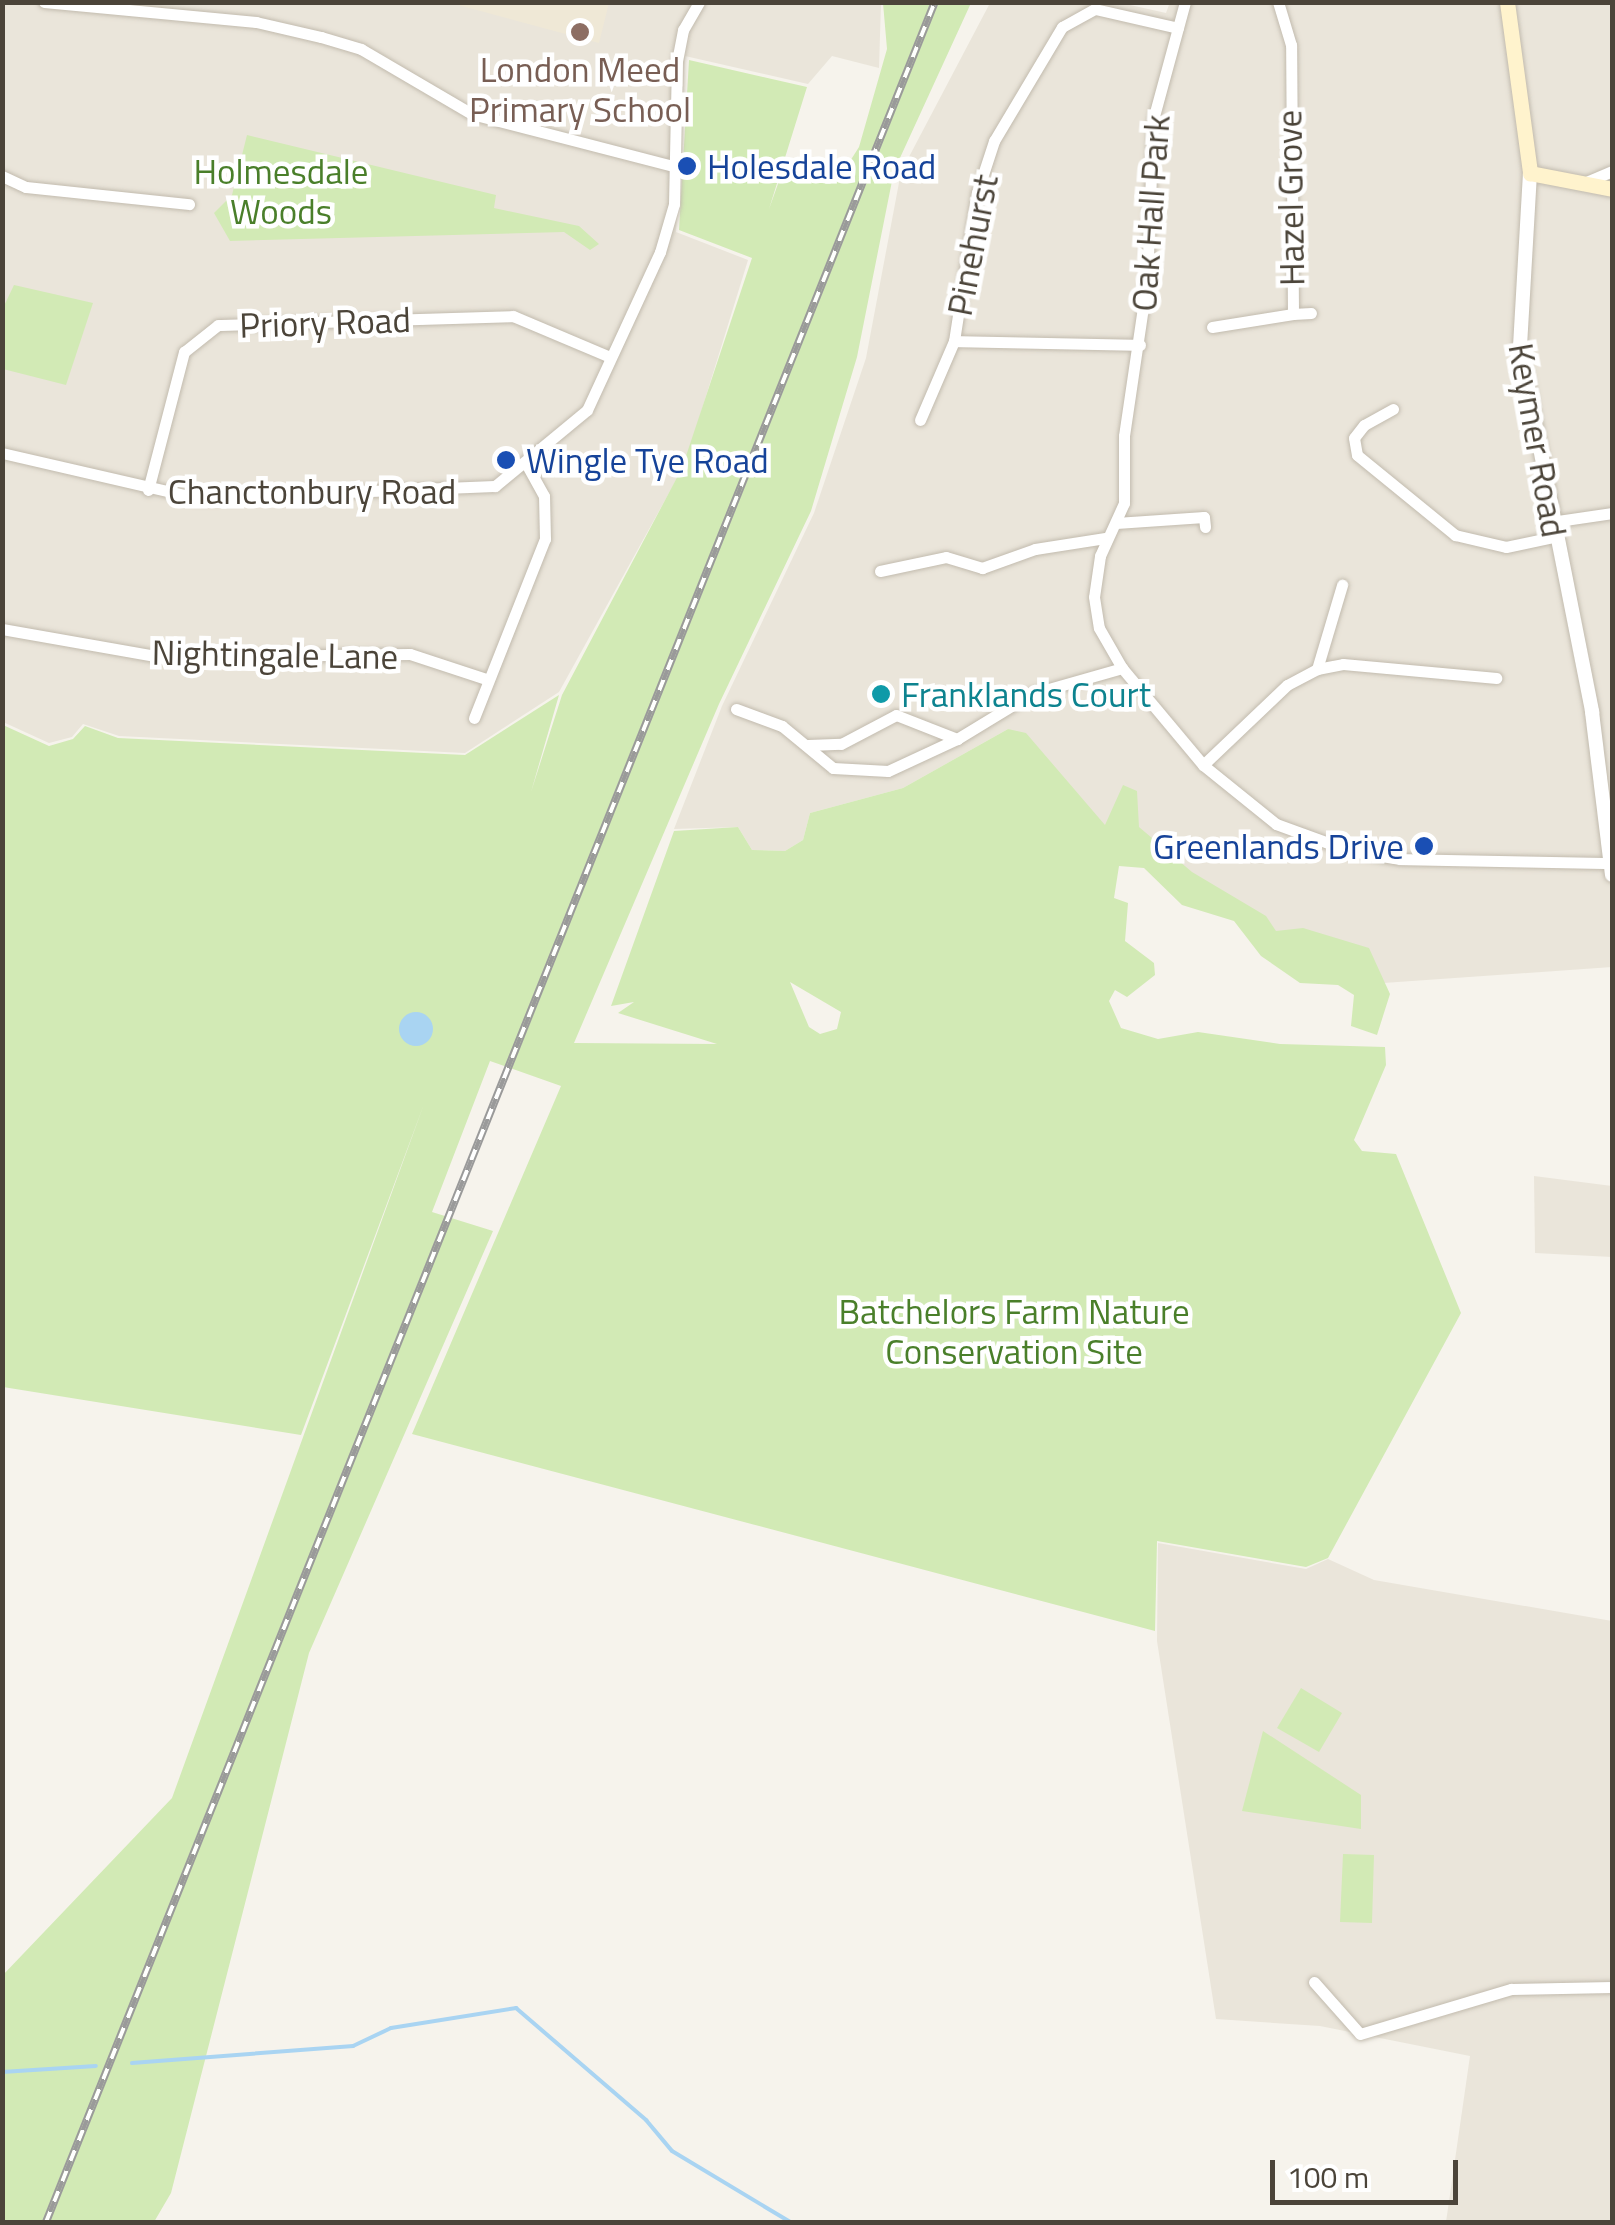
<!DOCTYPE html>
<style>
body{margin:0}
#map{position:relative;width:1615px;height:2225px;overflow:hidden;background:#f6f3ec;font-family:"Titillium Web",sans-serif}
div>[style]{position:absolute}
.residential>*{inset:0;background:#eae5da}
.education>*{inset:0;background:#efe8d6}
.green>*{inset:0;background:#d2eab5}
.water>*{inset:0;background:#a9d4f2}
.round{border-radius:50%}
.stream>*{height:4px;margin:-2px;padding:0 2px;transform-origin:2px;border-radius:2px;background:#a9d4f2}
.roads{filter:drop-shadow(0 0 2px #c2bbae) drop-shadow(0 0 2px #c2bbae)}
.minor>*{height:11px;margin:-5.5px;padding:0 5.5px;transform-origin:5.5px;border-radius:5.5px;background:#fff}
.tertiary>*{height:14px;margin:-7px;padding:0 7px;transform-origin:7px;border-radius:7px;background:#fff}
.secondary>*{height:15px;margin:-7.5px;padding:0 7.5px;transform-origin:7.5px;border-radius:7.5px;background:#fff3cd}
.rail>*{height:8px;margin-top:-4px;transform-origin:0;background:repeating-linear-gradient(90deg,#fff 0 11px,#9a9a9a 0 22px);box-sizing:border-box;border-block:2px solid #9a9a9a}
.dots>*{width:28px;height:28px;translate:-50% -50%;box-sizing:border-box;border:5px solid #fff;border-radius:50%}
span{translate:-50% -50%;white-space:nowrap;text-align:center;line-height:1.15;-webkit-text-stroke:9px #fff;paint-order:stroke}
.education-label{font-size:35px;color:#785e54}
.transit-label{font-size:35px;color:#164399}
.left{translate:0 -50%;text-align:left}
.right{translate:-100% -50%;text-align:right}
.park-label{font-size:35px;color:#4a7f2a}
.street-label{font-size:35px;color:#4b4439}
.culture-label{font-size:35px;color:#0d838f}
.frame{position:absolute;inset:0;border:5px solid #4b4439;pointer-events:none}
.scale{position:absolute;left:1270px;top:2160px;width:188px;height:45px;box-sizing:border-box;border:5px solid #4b4439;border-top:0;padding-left:12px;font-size:30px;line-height:35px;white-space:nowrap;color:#4b4439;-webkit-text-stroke:8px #fff;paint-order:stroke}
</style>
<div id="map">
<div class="residential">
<i style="clip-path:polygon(1170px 2px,1612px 3px,1612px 967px,1355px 985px,1116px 839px,1008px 729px,903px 788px,810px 813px,803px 840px,785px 851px,752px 850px,738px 827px,674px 829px,722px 706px,814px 513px,866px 358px,901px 172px,990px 3px,1121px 3px,1166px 13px)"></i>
<i style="clip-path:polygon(3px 3px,881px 3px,879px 68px,832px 56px,808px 84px,685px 56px,676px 232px,748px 260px,685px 464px,559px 692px,465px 753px,119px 736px,83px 724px,72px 737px,49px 743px,3px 722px)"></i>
<i style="clip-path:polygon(1534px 1176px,1612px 1186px,1612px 1257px,1535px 1253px)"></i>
<i style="clip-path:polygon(1158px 1543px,1306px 1569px,1328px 1559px,1374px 1580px,1612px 1621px,1612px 2222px,1446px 2222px,1470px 2056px,1320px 2026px,1216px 2019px,1157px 1641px)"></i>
</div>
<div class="education">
<i style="clip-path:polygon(451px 3px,609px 3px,599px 43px)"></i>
</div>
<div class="green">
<i style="clip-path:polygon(evenodd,883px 3px,971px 3px,894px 171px,857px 357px,811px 511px,719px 704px,574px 1043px,717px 1044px,618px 1013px,634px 1002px,611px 1006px,674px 831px,738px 827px,752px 850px,785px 851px,803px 840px,810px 813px,903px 788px,1008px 729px,1026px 733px,1105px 825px,1123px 785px,1137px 791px,1139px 827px,1192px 872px,1266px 916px,1276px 931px,1303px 928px,1369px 948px,1390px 994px,1377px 1035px,1351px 1026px,1354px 995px,1338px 985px,1300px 983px,1261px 956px,1234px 921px,1182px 905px,1144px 868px,1119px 866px,1114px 898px,1128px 903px,1125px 941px,1154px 963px,1155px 975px,1127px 997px,1115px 990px,1109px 1001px,1121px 1028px,1158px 1039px,1198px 1032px,1280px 1044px,1385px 1047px,1386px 1065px,1354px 1140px,1362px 1151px,1396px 1154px,1461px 1313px,1328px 1558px,1306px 1567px,1157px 1541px,1155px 1631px,412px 1434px,561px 1086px,490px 1061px,432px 1212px,493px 1231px,309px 1653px,171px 2193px,154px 2222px,3px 2222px,2px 1976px,172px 1798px,424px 1104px,301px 1435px,3px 1387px,3px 725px,49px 746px,73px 739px,85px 726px,118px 738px,465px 755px,559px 695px,531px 792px,562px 695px,682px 468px,752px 258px,679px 230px,689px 60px,807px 87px,769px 209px,784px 167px,845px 169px,859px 147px,887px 49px,883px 3px,790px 982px,841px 1012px,837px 1029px,820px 1034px,809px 1027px,790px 982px)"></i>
<i style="clip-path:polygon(247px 135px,496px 195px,494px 208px,579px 226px,599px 244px,590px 250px,564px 232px,230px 241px,214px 213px,232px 195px)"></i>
<i style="clip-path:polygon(14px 285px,93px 303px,66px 385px,3px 369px,3px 308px)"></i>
<i style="clip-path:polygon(1301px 1688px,1342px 1713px,1319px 1752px,1277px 1728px)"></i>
<i style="clip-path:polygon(1263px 1731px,1361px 1795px,1361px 1829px,1242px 1811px)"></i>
<i style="clip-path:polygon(1343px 1854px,1374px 1855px,1372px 1923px,1340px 1922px)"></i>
</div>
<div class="water">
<i class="round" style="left:399px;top:1012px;width:34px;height:34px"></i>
</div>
<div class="stream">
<i style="left:132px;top:2063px;width:222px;rotate:-4.4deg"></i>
<i style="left:353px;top:2046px;width:42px;rotate:-25.3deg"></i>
<i style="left:391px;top:2028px;width:127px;rotate:-9.1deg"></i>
<i style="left:516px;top:2008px;width:172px;rotate:40.7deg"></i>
<i style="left:646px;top:2120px;width:40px;rotate:50deg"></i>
<i style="left:672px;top:2151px;width:138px;rotate:31deg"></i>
<i style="left:2px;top:2072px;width:94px;rotate:-3.7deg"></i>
</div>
<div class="roads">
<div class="minor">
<i style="left:44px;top:2px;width:213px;rotate:5.4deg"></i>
<i style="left:256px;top:22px;width:67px;rotate:13deg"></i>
<i style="left:321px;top:37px;width:42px;rotate:16.7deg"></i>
<i style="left:361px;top:49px;width:129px;rotate:30.4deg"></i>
<i style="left:472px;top:114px;width:208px;rotate:14.5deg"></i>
<i style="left:1185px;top:2px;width:122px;rotate:105.2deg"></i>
<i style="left:1153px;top:120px;width:160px;rotate:92.1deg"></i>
<i style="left:1147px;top:280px;width:158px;rotate:98.4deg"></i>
<i style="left:1124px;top:436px;width:67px;rotate:90deg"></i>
<i style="left:1124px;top:503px;width:58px;rotate:114.4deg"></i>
<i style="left:1100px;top:556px;width:41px;rotate:98.3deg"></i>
<i style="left:1094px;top:597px;width:31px;rotate:81deg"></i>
<i style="left:1099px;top:628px;width:46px;rotate:60.1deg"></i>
<i style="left:1122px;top:668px;width:126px;rotate:50.1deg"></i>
<i style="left:1203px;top:765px;width:94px;rotate:38.9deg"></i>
<i style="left:1276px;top:824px;width:79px;rotate:20deg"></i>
<i style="left:1350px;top:851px;width:51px;rotate:9.1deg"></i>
<i style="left:1400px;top:859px;width:211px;rotate:1.1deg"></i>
<i style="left:2px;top:176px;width:26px;rotate:25deg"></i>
<i style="left:26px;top:187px;width:164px;rotate:6deg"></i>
<i style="left:1584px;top:183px;width:30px;rotate:-23deg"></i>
<i style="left:1293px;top:314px;width:18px;rotate:-3deg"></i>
<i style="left:1212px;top:327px;width:82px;rotate:-9.1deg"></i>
<i style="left:1293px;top:314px;width:269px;rotate:-90.4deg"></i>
<i style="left:1291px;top:45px;width:45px;rotate:-106.8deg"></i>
<i style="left:954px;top:341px;width:186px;rotate:1.2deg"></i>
<i style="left:1393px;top:409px;width:33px;rotate:151deg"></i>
<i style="left:1364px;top:425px;width:16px;rotate:128deg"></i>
<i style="left:1354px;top:438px;width:17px;rotate:80deg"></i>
<i style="left:1357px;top:455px;width:127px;rotate:39.2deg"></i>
<i style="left:1455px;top:535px;width:52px;rotate:13.2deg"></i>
<i style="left:1506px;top:547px;width:49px;rotate:-11.8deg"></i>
<i style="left:920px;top:420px;width:86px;rotate:-66.7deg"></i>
<i style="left:954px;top:341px;width:150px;rotate:-81.2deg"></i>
<i style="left:977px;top:193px;width:55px;rotate:-71.9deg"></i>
<i style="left:994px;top:141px;width:133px;rotate:-59.2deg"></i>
<i style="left:1062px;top:27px;width:38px;rotate:-29deg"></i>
<i style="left:1095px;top:9px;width:85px;rotate:12.9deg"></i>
<i style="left:2px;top:453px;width:200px;rotate:13deg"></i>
<i style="left:197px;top:498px;width:298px;rotate:-2.3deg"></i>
<i style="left:495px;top:486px;width:119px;rotate:-39.6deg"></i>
<i style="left:587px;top:410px;width:174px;rotate:-65.2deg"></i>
<i style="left:660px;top:252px;width:50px;rotate:-73.7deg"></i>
<i style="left:674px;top:204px;width:143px;rotate:-88.8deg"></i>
<i style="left:677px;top:61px;width:32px;rotate:-79deg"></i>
<i style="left:683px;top:30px;width:32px;rotate:-60deg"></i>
<i style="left:148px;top:490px;width:143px;rotate:-75.4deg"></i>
<i style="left:184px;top:352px;width:43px;rotate:-38.5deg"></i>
<i style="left:218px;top:325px;width:295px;rotate:-1.7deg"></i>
<i style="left:513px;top:316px;width:105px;rotate:22.9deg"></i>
<i style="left:1551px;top:522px;width:62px;rotate:-8.4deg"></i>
<i style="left:1116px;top:523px;width:88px;rotate:-3.9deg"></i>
<i style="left:1204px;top:517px;width:10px;rotate:84deg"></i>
<i style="left:880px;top:571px;width:67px;rotate:-12deg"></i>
<i style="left:946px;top:557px;width:38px;rotate:17deg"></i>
<i style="left:982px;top:568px;width:56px;rotate:-19.7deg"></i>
<i style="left:1035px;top:549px;width:71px;rotate:-8.9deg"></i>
<i style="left:2px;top:629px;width:160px;rotate:10deg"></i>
<i style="left:160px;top:657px;width:250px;rotate:-0.7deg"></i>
<i style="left:410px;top:654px;width:80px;rotate:18.2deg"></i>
<i style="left:1317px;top:669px;width:88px;rotate:-73.4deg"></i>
<i style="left:736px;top:709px;width:49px;rotate:20.3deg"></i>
<i style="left:782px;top:726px;width:66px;rotate:39.5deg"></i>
<i style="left:833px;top:768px;width:55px;rotate:3.1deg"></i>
<i style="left:888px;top:771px;width:76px;rotate:-24.9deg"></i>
<i style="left:474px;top:718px;width:193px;rotate:-68.4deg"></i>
<i style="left:545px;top:539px;width:43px;rotate:-91.3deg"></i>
<i style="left:544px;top:496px;width:37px;rotate:-119deg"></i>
<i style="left:808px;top:745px;width:33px;rotate:-2deg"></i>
<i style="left:841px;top:744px;width:62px;rotate:-27.8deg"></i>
<i style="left:896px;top:715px;width:66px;rotate:21.5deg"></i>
<i style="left:957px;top:739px;width:87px;rotate:-31.3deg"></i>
<i style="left:1031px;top:694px;width:95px;rotate:-15.9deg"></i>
<i style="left:1203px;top:765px;width:116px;rotate:-43.6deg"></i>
<i style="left:1287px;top:685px;width:34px;rotate:-28deg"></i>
<i style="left:1317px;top:669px;width:26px;rotate:-11deg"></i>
<i style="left:1343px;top:664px;width:154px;rotate:5.2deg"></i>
<i style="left:1314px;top:1982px;width:69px;rotate:48.5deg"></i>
<i style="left:1360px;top:2034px;width:158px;rotate:-16.6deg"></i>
<i style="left:1511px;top:1989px;width:101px;rotate:-1.1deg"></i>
</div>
<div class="tertiary">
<i style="left:1530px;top:173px;width:174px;rotate:93.3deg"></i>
<i style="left:1520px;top:347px;width:372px;rotate:78.8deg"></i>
<i style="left:1592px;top:712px;width:164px;rotate:83deg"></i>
</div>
<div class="secondary">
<i style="left:1507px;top:2px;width:173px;rotate:82.3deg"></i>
<i style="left:1530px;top:173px;width:84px;rotate:11deg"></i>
</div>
</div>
<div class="rail">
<i style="left:46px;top:2222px;width:2391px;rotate:-68.18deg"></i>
</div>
<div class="dots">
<i style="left:580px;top:32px;background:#8d6e63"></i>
<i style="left:687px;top:166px;background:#1a4fb4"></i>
<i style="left:506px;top:460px;background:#1a4fb4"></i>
<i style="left:881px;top:694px;background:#0f9aa8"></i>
<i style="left:1424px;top:846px;background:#1a4fb4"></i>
</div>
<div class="education-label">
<span style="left:580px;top:89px">London Meed<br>Primary School</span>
</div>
<div class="transit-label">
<span class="left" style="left:707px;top:166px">Holesdale Road</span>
<span class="left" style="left:526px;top:460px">Wingle Tye Road</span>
<span class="right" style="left:1404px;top:846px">Greenlands Drive</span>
</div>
<div class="park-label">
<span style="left:281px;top:191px">Holmesdale<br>Woods</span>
<span style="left:1014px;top:1331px">Batchelors Farm Nature<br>Conservation Site</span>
</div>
<div class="street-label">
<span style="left:1290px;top:198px;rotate:-91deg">Hazel Grove</span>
<span style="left:1150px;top:213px;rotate:-86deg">Oak Hall Park</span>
<span style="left:972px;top:245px;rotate:-79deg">Pinehurst</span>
<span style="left:325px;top:322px;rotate:-2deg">Priory Road</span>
<span style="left:1538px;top:440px;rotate:80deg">Keymer Road</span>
<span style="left:312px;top:491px">Chanctonbury Road</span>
<span style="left:275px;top:654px;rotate:1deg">Nightingale Lane</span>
</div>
<div class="culture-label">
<span class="left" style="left:901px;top:694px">Franklands Court</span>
</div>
<div class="frame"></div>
<div class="scale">100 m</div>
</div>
